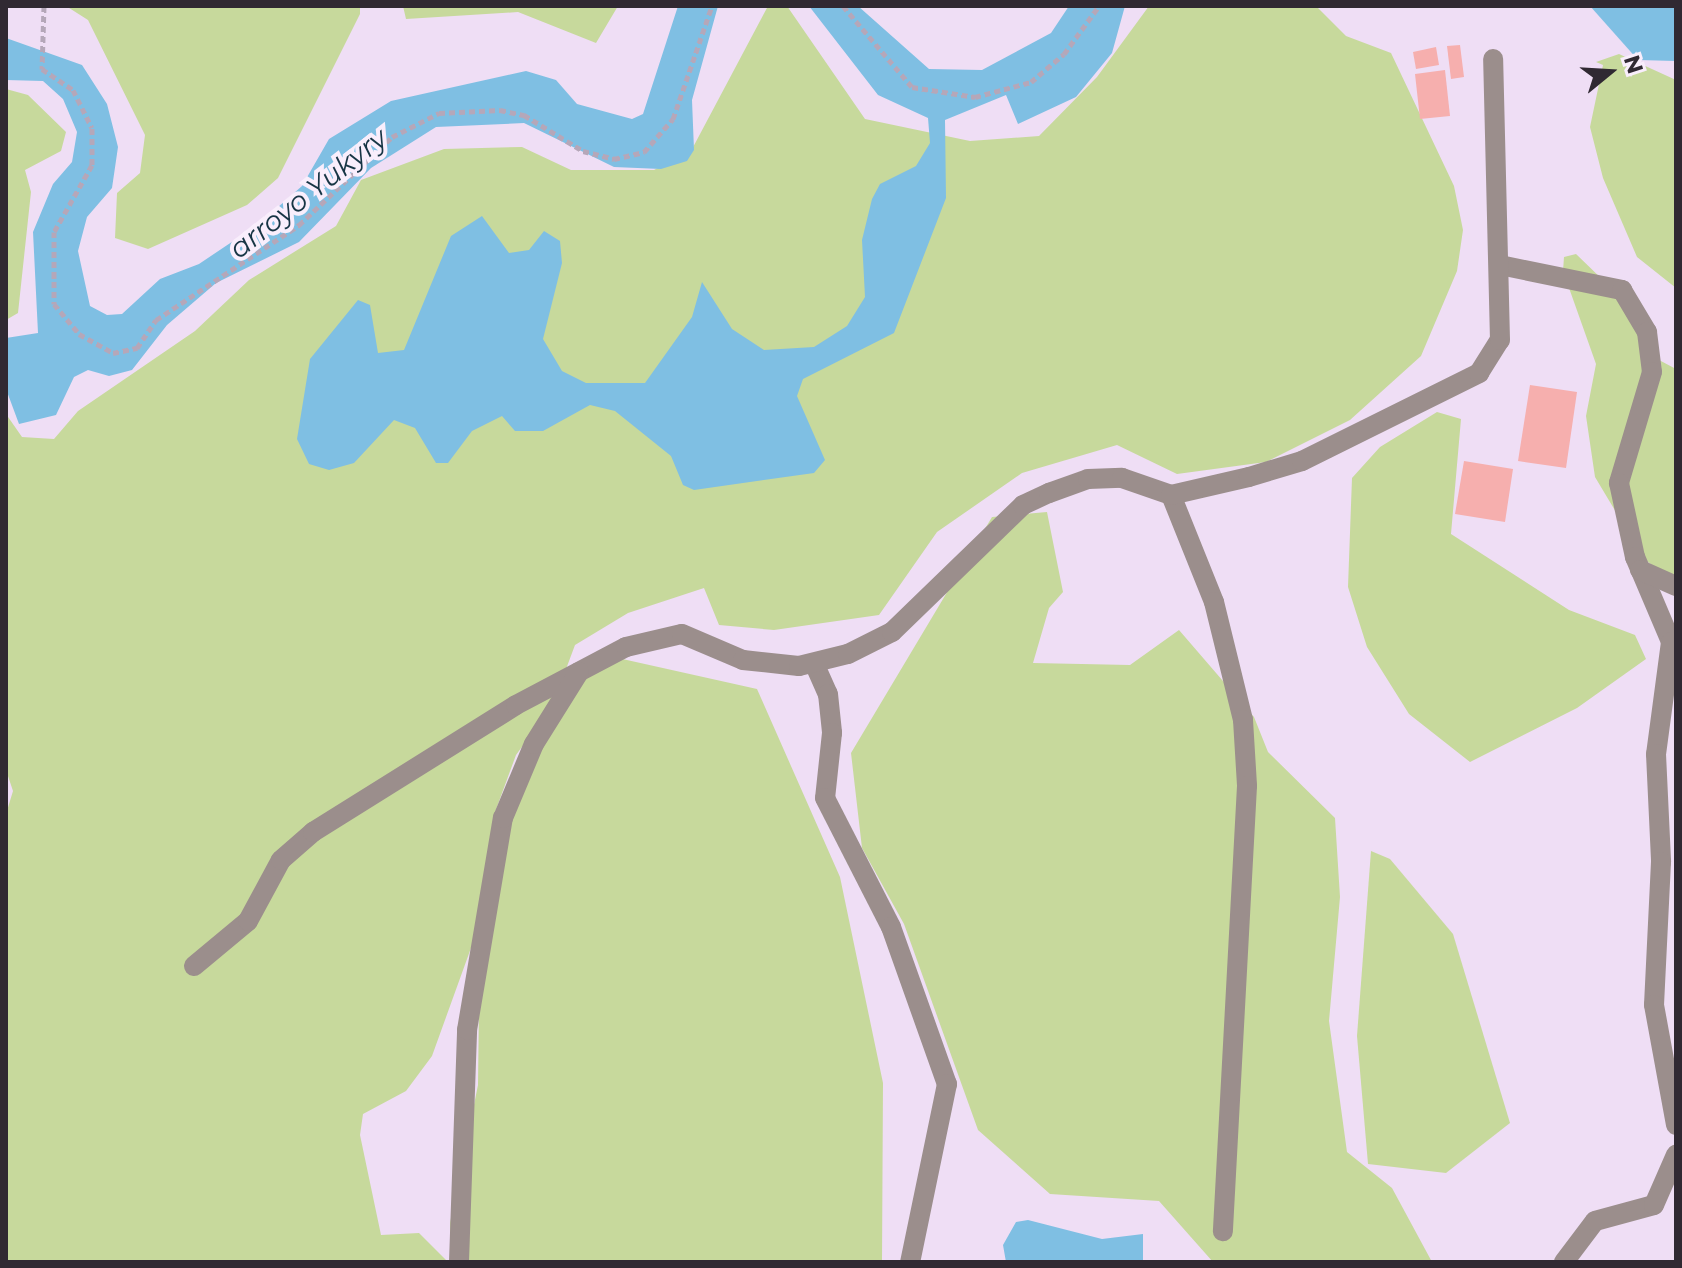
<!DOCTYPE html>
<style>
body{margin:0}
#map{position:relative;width:1682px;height:1268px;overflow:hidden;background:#efdef5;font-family:Montserrat,sans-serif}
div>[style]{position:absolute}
.green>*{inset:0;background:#c7d99c}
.water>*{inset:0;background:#7fbfe3}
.building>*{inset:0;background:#f6afae}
.path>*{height:5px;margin-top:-2.5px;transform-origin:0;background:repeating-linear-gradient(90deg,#b5a7b9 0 6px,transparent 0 10px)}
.minor>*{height:20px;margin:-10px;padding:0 10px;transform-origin:10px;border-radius:10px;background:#9b8e8c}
span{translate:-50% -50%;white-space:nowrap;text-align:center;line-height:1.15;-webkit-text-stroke:8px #f9eefc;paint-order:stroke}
.water-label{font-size:28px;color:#173545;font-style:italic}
.frame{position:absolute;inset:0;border:8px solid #302932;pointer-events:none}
.north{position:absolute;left:1570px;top:32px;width:80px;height:80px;-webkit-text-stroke:6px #f9eefc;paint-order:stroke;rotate:72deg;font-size:22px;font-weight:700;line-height:32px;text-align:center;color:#302932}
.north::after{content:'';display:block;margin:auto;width:28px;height:36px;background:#302932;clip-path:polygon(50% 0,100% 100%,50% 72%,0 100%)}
</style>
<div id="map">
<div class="green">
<i style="clip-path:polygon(66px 6px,360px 6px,360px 14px,278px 178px,247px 205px,148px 249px,115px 238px,117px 193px,140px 173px,145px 135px,88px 20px)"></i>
<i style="clip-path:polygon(403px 6px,618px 6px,596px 43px,518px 12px,406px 19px)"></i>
<i style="clip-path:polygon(768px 6px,787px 6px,865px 119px,970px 141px,1039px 136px,1097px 77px,1149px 6px,1316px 6px,1346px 36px,1391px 53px,1454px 186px,1463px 230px,1457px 271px,1421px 356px,1350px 420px,1266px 462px,1177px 474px,1117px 445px,1022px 473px,937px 532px,879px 615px,774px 630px,719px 625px,704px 588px,628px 613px,575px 645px,553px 704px,516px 755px,494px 815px,600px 654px,757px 689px,840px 877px,883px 1083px,882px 1262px,451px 1262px,450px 1223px,478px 1085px,480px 923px,432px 1056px,406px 1091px,363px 1114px,360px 1135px,381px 1235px,419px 1233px,448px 1262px,6px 1262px,6px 814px,13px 791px,6px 770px,6px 414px,22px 437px,54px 439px,78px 411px,195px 331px,249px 280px,336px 226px,361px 180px,444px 149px,522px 147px,571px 170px,654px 170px,691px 151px)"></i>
<i style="clip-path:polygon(1619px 54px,1676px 80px,1676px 288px,1637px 257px,1603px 178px,1590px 127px,1603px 65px,1596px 62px)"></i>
<i style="clip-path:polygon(6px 89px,28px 95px,66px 132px,61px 151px,25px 170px,31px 192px,18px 313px,6px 320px)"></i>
<i style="clip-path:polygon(1576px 254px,1636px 312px,1659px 360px,1676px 369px,1676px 583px,1644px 559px,1595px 477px,1586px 416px,1596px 364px,1563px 271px,1564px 257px)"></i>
<i style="clip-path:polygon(1437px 412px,1461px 419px,1451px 534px,1569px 610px,1635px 635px,1646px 659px,1577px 708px,1470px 762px,1409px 714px,1367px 647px,1348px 587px,1352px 478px,1380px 447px)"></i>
<i style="clip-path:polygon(1047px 512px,1063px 592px,1049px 608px,1033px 663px,1130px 665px,1179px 630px,1254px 717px,1268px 752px,1335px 818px,1340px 897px,1329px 1021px,1347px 1152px,1392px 1188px,1432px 1262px,1213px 1262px,1159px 1201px,1050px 1194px,978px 1130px,904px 924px,862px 848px,851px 753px,992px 517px)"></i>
<i style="clip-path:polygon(1371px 851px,1390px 859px,1453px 934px,1510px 1123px,1446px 1173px,1368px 1164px,1357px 1036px)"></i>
</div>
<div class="water">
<i style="clip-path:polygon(678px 6px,718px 6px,692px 100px,694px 150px,687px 161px,661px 169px,614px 167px,524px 123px,436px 127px,371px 168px,299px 242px,216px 283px,167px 325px,132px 370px,109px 376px,88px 370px,74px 377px,56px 415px,19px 424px,6px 389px,6px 338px,38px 333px,33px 232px,53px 184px,72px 162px,77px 132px,63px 99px,43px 81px,6px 80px,6px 38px,82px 65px,107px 104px,118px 147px,112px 188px,87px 217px,78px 251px,90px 306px,107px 315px,122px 314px,160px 279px,199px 264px,260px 223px,302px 186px,329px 139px,391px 101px,526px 71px,556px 80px,577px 104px,632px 119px,643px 114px)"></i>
<i style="clip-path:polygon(809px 6px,858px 6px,929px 69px,982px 70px,1051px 33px,1069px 6px,1125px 6px,1112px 53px,1076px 97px,1018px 124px,1006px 95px,945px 120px,946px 198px,894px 333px,803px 379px,797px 396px,825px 460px,814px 473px,694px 490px,683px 485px,671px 456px,615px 411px,590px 405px,543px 431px,515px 431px,502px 416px,472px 431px,448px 463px,436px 463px,415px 428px,394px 420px,354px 463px,329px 470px,309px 464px,297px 439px,310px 359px,358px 300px,370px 305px,378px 353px,404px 350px,451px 236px,482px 216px,509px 253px,529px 250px,544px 231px,560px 241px,562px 263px,543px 339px,562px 371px,586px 383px,645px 383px,692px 317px,702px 282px,732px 329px,764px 350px,814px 347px,847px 326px,865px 297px,862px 240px,872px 199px,880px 184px,916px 166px,930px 143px,928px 118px,878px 95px)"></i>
<i style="clip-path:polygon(1590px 6px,1676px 6px,1676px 61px,1638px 60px)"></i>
<i style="clip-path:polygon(1028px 1220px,1102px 1239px,1143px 1234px,1143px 1262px,1006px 1262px,1003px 1245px,1016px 1222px)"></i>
</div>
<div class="building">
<i style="clip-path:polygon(1460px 45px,1464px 77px,1451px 79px,1447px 46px)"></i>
<i style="clip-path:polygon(1436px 47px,1439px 65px,1416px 69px,1413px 52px)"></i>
<i style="clip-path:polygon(1445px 70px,1450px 116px,1420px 119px,1415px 74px)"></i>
<i style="clip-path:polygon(1530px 385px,1577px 392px,1566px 468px,1518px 461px)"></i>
<i style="clip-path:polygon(1464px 461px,1513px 469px,1505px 522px,1455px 514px)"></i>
</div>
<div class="path">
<i style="left:44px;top:6px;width:63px;rotate:91.8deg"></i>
<i style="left:42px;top:69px;width:37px;rotate:34deg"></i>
<i style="left:73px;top:90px;width:42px;rotate:63.4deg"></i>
<i style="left:92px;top:128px;width:37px;rotate:90deg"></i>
<i style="left:92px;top:165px;width:77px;rotate:119.6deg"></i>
<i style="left:54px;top:232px;width:72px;rotate:90deg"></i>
<i style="left:54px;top:304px;width:39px;rotate:50deg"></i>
<i style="left:79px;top:334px;width:39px;rotate:29deg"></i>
<i style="left:113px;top:353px;width:25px;rotate:-12deg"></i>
<i style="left:137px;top:348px;width:34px;rotate:-56deg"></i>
<i style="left:156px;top:320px;width:172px;rotate:-33.6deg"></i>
<i style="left:299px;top:225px;width:128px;rotate:-43.4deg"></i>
<i style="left:392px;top:137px;width:53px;rotate:-27.1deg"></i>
<i style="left:439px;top:113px;width:61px;rotate:-2.8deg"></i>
<i style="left:500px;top:110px;width:25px;rotate:12deg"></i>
<i style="left:524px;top:115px;width:69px;rotate:31.4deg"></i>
<i style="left:583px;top:151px;width:32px;rotate:14deg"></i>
<i style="left:614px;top:159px;width:31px;rotate:-13deg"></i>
<i style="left:644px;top:152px;width:44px;rotate:-48.7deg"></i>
<i style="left:673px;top:119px;width:120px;rotate:-71deg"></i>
<i style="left:843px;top:6px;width:106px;rotate:49.6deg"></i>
<i style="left:912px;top:87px;width:64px;rotate:9deg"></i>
<i style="left:975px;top:97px;width:58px;rotate:-15deg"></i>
<i style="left:1031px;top:82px;width:43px;rotate:-40.3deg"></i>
<i style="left:1064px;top:54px;width:59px;rotate:-53.9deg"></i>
</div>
<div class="minor">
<i style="left:1500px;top:265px;width:125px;rotate:11.6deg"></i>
<i style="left:1622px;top:290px;width:49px;rotate:59.2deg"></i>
<i style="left:1647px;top:332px;width:40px;rotate:82.9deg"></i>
<i style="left:1652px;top:372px;width:116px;rotate:106.6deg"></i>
<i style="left:1619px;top:483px;width:76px;rotate:77.8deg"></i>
<i style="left:1635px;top:557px;width:92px;rotate:67deg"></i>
<i style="left:1671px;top:642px;width:113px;rotate:97.6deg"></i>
<i style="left:1656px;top:754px;width:108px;rotate:87.3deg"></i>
<i style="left:1661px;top:862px;width:143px;rotate:92.8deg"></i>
<i style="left:1654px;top:1005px;width:122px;rotate:79.6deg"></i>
<i style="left:1171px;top:495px;width:115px;rotate:68.1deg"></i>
<i style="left:1214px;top:602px;width:122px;rotate:76.2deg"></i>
<i style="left:1243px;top:720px;width:66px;rotate:86.5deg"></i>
<i style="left:1247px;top:786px;width:446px;rotate:93.1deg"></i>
<i style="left:1640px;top:570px;width:39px;rotate:24deg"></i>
<i style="left:814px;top:663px;width:34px;rotate:66deg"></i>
<i style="left:828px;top:694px;width:39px;rotate:84deg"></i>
<i style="left:832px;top:733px;width:65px;rotate:96.1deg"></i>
<i style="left:825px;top:798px;width:145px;rotate:62.9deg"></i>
<i style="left:891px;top:927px;width:167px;rotate:70.4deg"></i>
<i style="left:947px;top:1084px;width:182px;rotate:101.7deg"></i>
<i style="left:194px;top:966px;width:70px;rotate:-39.8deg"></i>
<i style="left:248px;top:921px;width:69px;rotate:-61.6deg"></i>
<i style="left:281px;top:860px;width:43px;rotate:-41.2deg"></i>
<i style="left:313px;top:832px;width:239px;rotate:-32deg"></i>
<i style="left:516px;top:705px;width:124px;rotate:-27.8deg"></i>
<i style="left:626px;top:647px;width:57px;rotate:-13.1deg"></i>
<i style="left:682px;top:634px;width:66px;rotate:23.1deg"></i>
<i style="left:743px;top:660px;width:56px;rotate:6.1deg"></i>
<i style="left:799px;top:666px;width:50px;rotate:-13.8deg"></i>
<i style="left:848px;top:654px;width:49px;rotate:-26.6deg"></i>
<i style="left:892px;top:632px;width:182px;rotate:-44.1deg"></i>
<i style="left:1023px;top:505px;width:29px;rotate:-25deg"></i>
<i style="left:1049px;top:493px;width:41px;rotate:-19.7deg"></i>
<i style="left:1088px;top:479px;width:34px;rotate:-2deg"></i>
<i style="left:1122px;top:478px;width:52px;rotate:19.1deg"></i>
<i style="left:1171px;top:495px;width:80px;rotate:-13deg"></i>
<i style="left:1249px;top:477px;width:55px;rotate:-16.8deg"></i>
<i style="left:1302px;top:461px;width:198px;rotate:-26.4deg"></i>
<i style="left:1479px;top:373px;width:39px;rotate:-58deg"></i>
<i style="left:1500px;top:340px;width:281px;rotate:-91.4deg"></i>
<i style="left:459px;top:1262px;width:232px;rotate:-88deg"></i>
<i style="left:467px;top:1030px;width:215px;rotate:-80.4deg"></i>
<i style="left:503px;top:818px;width:80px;rotate:-67.3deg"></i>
<i style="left:534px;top:744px;width:85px;rotate:-58deg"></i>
<i style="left:1564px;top:1262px;width:51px;rotate:-52.9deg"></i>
<i style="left:1595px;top:1221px;width:61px;rotate:-15.2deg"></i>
<i style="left:1654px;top:1205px;width:55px;rotate:-66.3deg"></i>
</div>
<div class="water-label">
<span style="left:308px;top:193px;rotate:-38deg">arroyo Yukyry</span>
</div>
<div class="frame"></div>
<div class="north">N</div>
</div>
